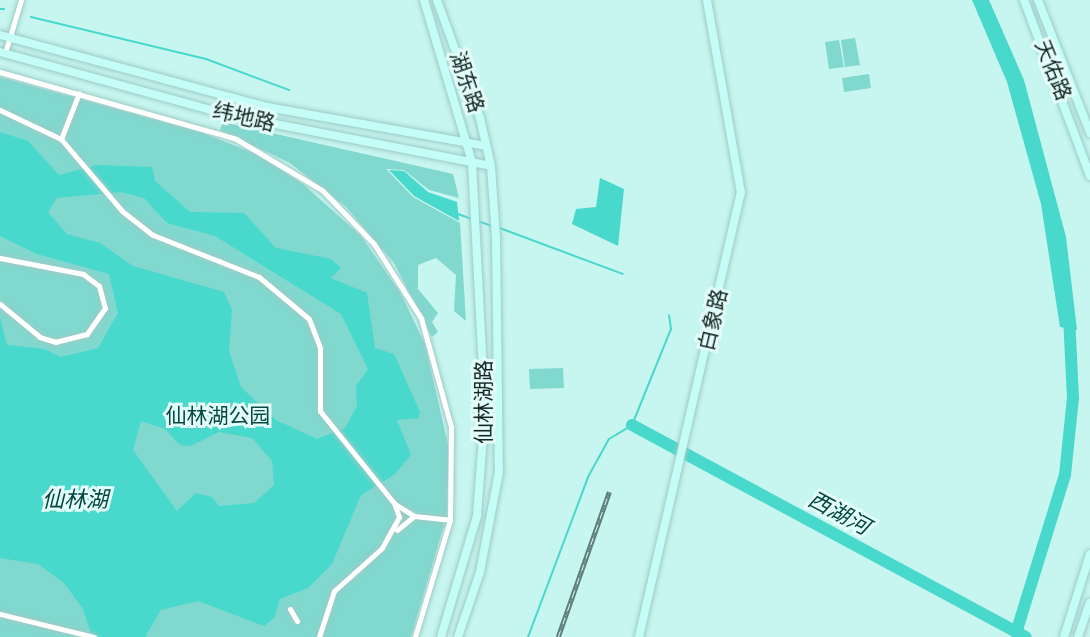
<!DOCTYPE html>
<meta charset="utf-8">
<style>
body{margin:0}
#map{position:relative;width:1090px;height:637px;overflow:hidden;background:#c7f5ef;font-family:Inter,"Noto Sans SC",sans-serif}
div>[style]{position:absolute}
.green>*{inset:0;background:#81d8cf}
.water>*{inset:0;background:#49d8cc}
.stream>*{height:2px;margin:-1px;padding:0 1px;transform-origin:1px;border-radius:1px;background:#49d8cc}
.river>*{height:12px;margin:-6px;padding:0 6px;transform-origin:6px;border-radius:6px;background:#49d8cc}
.roads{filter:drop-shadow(0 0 2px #9ecac5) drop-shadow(0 0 2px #9ecac5)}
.street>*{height:5px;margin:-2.5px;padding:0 2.5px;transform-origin:2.5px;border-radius:2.5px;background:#fff}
.secondary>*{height:8px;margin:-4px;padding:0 4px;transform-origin:4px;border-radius:4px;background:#c4fcf8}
.rail>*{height:4.5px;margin-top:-2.25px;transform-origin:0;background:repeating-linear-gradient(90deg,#e3fefa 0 7px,#5f7d79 0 14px);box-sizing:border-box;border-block:2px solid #5f7d79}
span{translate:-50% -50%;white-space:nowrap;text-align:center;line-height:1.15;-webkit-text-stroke:6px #e3fefa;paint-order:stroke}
.street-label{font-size:21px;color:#132523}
.park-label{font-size:21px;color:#064843}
.water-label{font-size:22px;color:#044641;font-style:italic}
</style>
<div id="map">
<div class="green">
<i style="clip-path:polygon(855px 38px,860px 65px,845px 67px,841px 40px)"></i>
<i style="clip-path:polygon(839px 40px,844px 67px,829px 69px,825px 42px)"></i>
<i style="clip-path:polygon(869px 74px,871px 88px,844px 92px,842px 78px)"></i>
<i style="clip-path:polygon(0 77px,200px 132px,254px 153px,303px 184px,361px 236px,400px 292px,425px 344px,449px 449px,447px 515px,411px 637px,0 637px)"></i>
<i style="clip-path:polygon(223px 122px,453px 174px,459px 198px,429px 190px,404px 170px,386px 169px,413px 197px,460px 223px,466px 321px,454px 311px,456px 275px,436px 258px,418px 265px,418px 289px,438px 313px,432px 322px,438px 332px,432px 337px,394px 263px,346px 207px,290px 163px,220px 130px)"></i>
<i style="clip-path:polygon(563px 368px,564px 388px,530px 389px,529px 369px)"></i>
</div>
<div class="water">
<i style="clip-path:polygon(972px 0,989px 0,1024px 80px,1066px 237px,1077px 330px,1060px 327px,1041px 204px,1007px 82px)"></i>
<i style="clip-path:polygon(evenodd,0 132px,28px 141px,59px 175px,96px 165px,152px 167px,155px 181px,190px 212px,244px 213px,276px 248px,331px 259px,341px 268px,331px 278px,367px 293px,375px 348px,394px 354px,420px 412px,419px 418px,397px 420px,411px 455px,394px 475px,361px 495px,332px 564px,308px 588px,280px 599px,274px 618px,264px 626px,198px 601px,161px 610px,145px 637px,92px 637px,83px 609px,64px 583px,38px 564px,0 558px,0 318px,7px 345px,44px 349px,61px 357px,98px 348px,118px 313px,109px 274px,37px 254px,0 236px,0 132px,121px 192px,144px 198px,167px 223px,215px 236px,341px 314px,368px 369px,356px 386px,357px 406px,345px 428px,317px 439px,276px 420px,241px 387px,229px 351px,232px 310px,224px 292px,133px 266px,100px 243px,67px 234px,48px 212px,57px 198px,121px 192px,0 132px,141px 421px,165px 429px,180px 445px,191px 446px,219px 432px,252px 438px,272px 461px,274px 485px,254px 503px,219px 506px,212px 497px,196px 493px,177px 511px,133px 450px,141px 421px)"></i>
<i style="clip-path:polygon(389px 170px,404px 171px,428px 192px,457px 202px,459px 221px,414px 196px)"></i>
<i style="clip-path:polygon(600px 178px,624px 189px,618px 246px,572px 224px,576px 209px,596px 207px)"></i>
</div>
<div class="stream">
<i style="left:0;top:9px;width:4px"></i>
<i style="left:31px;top:17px;width:180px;rotate:13.5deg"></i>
<i style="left:206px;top:59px;width:89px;rotate:20.5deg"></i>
<i style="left:458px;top:214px;width:15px;rotate:20deg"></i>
<i style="left:478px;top:221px;width:15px;rotate:20deg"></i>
<i style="left:497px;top:227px;width:134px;rotate:20.5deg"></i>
<i style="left:528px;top:637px;width:171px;rotate:-69.4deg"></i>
<i style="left:588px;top:477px;width:43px;rotate:-61.1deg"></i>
<i style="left:609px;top:439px;width:27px;rotate:-31deg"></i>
<i style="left:632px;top:425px;width:104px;rotate:-67.9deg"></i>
<i style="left:671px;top:329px;width:14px;rotate:-98deg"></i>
</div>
<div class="river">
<i style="left:632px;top:425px;width:447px;rotate:28.3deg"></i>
<i style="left:1016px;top:633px;width:165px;rotate:-72.8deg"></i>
<i style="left:1065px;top:475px;width:77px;rotate:-84.1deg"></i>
<i style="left:1073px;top:398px;width:83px;rotate:-92.8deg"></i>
</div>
<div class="roads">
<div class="street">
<i style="left:5px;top:53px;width:55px;rotate:-73.2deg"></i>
<i style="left:0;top:72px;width:245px;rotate:15.8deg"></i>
<i style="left:236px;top:139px;width:100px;rotate:30.7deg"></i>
<i style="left:322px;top:190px;width:75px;rotate:46.1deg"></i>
<i style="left:374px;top:244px;width:88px;rotate:57.6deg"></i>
<i style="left:421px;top:318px;width:113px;rotate:74.6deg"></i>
<i style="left:451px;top:427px;width:93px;rotate:90.6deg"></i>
<i style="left:450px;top:520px;width:122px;rotate:106.7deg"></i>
<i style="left:0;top:110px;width:68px;rotate:25.4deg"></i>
<i style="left:61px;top:139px;width:94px;rotate:49.7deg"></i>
<i style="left:122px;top:211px;width:39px;rotate:38deg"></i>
<i style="left:153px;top:235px;width:114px;rotate:21.6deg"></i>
<i style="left:259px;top:277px;width:65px;rotate:40deg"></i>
<i style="left:309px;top:319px;width:31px;rotate:69deg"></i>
<i style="left:320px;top:348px;width:63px;rotate:90deg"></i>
<i style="left:320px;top:411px;width:118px;rotate:51.2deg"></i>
<i style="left:394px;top:503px;width:15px;rotate:70deg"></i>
<i style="left:399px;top:517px;width:35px;rotate:119deg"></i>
<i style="left:382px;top:548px;width:64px;rotate:138.1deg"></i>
<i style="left:334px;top:591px;width:48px;rotate:108.1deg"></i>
<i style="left:61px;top:139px;width:49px;rotate:-68.6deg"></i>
<i style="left:0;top:258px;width:85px;rotate:10.9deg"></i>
<i style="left:83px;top:274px;width:20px;rotate:37deg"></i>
<i style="left:99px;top:286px;width:23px;rotate:75deg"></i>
<i style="left:105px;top:308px;width:32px;rotate:125deg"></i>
<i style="left:87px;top:334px;width:32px;rotate:166deg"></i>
<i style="left:56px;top:342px;width:17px;rotate:-163deg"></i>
<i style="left:40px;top:337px;width:52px;rotate:-140.5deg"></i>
<i style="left:395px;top:504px;width:22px;rotate:32deg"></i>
<i style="left:414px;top:516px;width:36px;rotate:6deg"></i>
<i style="left:397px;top:530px;width:22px;rotate:-39deg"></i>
<i style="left:290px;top:609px;width:14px;rotate:60deg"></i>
<i style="left:0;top:614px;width:97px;rotate:13.7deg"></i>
</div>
<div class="secondary">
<i style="left:424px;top:0;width:169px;rotate:73.5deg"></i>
<i style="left:472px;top:162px;width:249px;rotate:87deg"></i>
<i style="left:485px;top:411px;width:105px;rotate:94.4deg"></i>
<i style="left:477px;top:516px;width:126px;rotate:106.6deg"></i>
<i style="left:437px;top:0;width:126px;rotate:70deg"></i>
<i style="left:480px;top:118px;width:49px;rotate:77.1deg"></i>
<i style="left:491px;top:166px;width:72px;rotate:86deg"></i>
<i style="left:496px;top:238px;width:234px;rotate:89.3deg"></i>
<i style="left:499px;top:472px;width:102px;rotate:100.8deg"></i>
<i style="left:480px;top:572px;width:69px;rotate:108.7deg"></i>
<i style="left:1024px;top:0;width:188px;rotate:69.4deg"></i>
<i style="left:1038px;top:0;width:143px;rotate:68.6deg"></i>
<i style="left:0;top:35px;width:277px;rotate:15.1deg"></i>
<i style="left:267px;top:107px;width:222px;rotate:10.1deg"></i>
<i style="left:0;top:52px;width:238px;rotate:15.4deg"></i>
<i style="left:229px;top:115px;width:267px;rotate:11deg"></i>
<i style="left:639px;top:637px;width:456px;rotate:-77.1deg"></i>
<i style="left:741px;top:193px;width:196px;rotate:-100deg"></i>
<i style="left:1064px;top:637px;width:87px;rotate:-72.6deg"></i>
<i style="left:1078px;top:637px;width:36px;rotate:-71deg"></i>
</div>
</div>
<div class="rail">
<i style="left:558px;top:637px;width:154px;rotate:-70.6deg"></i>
</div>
<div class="street-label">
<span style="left:1053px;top:70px;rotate:68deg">天佑路</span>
<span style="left:467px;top:82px;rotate:71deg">湖东路</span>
<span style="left:244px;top:117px;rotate:13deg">纬地路</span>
<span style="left:713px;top:320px;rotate:-77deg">白象路</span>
<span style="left:484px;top:402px;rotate:-90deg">仙林湖路</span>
</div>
<div class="park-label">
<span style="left:218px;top:416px">仙林湖公园</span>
</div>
<div class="water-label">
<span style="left:75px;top:500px">仙林湖</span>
<span style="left:839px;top:513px;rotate:28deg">西湖河</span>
</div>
</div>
